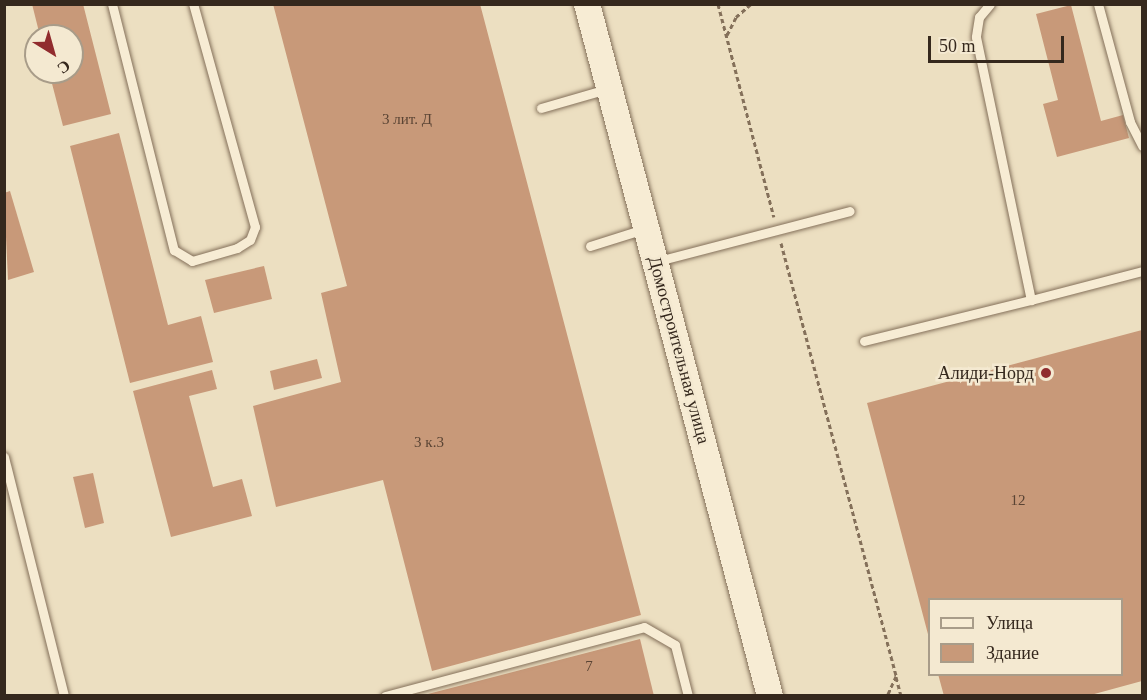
<!DOCTYPE html>
<meta charset="utf-8">
<style>
body{margin:0}
#map{position:relative;width:1147px;height:700px;overflow:hidden;background:#ecdfc1;font-family:Georgia,serif}
div>[style]{position:absolute}
.building>*{inset:0;background:#c89979}
.path>*{height:3px;margin-top:-1.5px;transform-origin:0;background:repeating-linear-gradient(90deg,#84705a 0 4.5px,transparent 0 7.5px)}
.roads{filter:drop-shadow(0 0 2px #84705a) drop-shadow(0 0 2px #84705a)}
.lane>*{height:9px;margin:-4.5px;padding:0 4.5px;transform-origin:4.5px;border-radius:4.5px;background:#f7ecd4}
.secondary>*{height:26px;margin:-13px;padding:0 13px;transform-origin:13px;border-radius:13px;background:#f7ecd4}
.dots>*{width:16px;height:16px;translate:-50% -50%;box-sizing:border-box;border:3px solid #f4e9d1;border-radius:50%}
span{translate:-50% -50%;white-space:nowrap;text-align:center;line-height:1.15;-webkit-text-stroke:5px #f4e9d1;paint-order:stroke}
.number-label{font-size:15px;color:#5a4434}
.number-label span{-webkit-text-stroke-width:0}
.street-label{font-size:18px;color:#35281d}
.poi-label{font-size:18px;color:#35281d}
.right{translate:-100% -50%;text-align:right}
.frame{position:absolute;inset:0;border:6px solid #35281d;pointer-events:none}
.legend{position:absolute;left:928px;top:598px;width:195px;height:78px;box-sizing:border-box;background:#f4e9d1;border:2px solid #a89c89;margin:0;padding:8px 10px;list-style:none;font-size:18px;color:#35281d}
.legend li{display:flex;align-items:center;gap:12px;height:30px}
.legend b{width:30px;border:2px solid #a89c89}
.north{position:absolute;left:24px;top:24px;width:60px;height:60px;box-sizing:border-box;background:#f4e9d1;border:2px solid #a89c89;border-radius:50%;rotate:143deg;font-size:16px;font-weight:700;line-height:24px;text-align:center;color:#35281d}
.north::after{content:'';display:block;margin:auto;width:21px;height:27px;background:#912c2e;clip-path:polygon(50% 0,100% 100%,50% 72%,0 100%)}
.scale{position:absolute;left:928px;top:36px;width:136px;height:27px;box-sizing:border-box;border:3px solid #35281d;border-top:0;padding-left:8px;font-size:18px;line-height:21px;white-space:nowrap;color:#35281d;-webkit-text-stroke:4px #f4e9d1;paint-order:stroke}
</style>
<div id="map">
<div class="building">
<i style="clip-path:polygon(32px 4px,83px 4px,111px 114px,63px 126px,49px 72px,72px 72px,72px 36px,40px 36px)"></i>
<i style="clip-path:polygon(273px 4px,480px 4px,641px 615px,432px 671px,383px 480px,276px 507px,253px 406px,341px 382px,321px 293px,347px 286px)"></i>
<i style="clip-path:polygon(1071px 5px,1101px 121px,1123px 115px,1129px 138px,1057px 157px,1043px 104px,1058px 100px,1036px 14px)"></i>
<i style="clip-path:polygon(119px 133px,168px 325px,201px 316px,213px 362px,130px 383px,70px 146px)"></i>
<i style="clip-path:polygon(10px 191px,34px 272px,8px 280px,4px 193px)"></i>
<i style="clip-path:polygon(264px 266px,272px 299px,214px 313px,205px 280px)"></i>
<i style="clip-path:polygon(1142px 330px,1142px 681px,1087px 696px,944px 696px,938px 674px,1122px 674px,1122px 600px,930px 600px,929px 638px,867px 403px)"></i>
<i style="clip-path:polygon(317px 359px,322px 378px,274px 390px,270px 371px)"></i>
<i style="clip-path:polygon(212px 370px,217px 389px,189px 396px,213px 487px,242px 479px,252px 516px,171px 537px,133px 391px)"></i>
<i style="clip-path:polygon(93px 473px,104px 523px,85px 528px,73px 477px)"></i>
<i style="clip-path:polygon(640px 639px,654px 696px,424px 696px,424px 695px)"></i>
</div>
<div class="path">
<i style="left:718px;top:4px;width:220px;rotate:75.3deg"></i>
<i style="left:727px;top:35px;width:20px;rotate:-63deg"></i>
<i style="left:736px;top:17px;width:20px;rotate:-41deg"></i>
<i style="left:781px;top:243px;width:448px;rotate:75.1deg"></i>
<i style="left:896px;top:676px;width:22px;rotate:114deg"></i>
<i style="left:896px;top:677px;width:20px;rotate:75deg"></i>
</div>
<div class="roads">
<div class="lane">
<i style="left:112px;top:4px;width:254px;rotate:75.9deg"></i>
<i style="left:174px;top:250px;width:21px;rotate:31deg"></i>
<i style="left:192px;top:261px;width:47px;rotate:-16.1deg"></i>
<i style="left:237px;top:248px;width:15px;rotate:-32deg"></i>
<i style="left:250px;top:240px;width:14px;rotate:-69deg"></i>
<i style="left:255px;top:227px;width:231px;rotate:-105.5deg"></i>
<i style="left:990px;top:4px;width:17px;rotate:130deg"></i>
<i style="left:979px;top:17px;width:20px;rotate:99deg"></i>
<i style="left:976px;top:37px;width:269px;rotate:78.2deg"></i>
<i style="left:1031px;top:300px;width:115px;rotate:-14.6deg"></i>
<i style="left:1098px;top:4px;width:122px;rotate:74.8deg"></i>
<i style="left:1130px;top:122px;width:27px;rotate:63deg"></i>
<i style="left:541px;top:108px;width:69px;rotate:-16.1deg"></i>
<i style="left:590px;top:246px;width:57px;rotate:-17.5deg"></i>
<i style="left:658px;top:261px;width:198px;rotate:-14.6deg"></i>
<i style="left:864px;top:341px;width:172px;rotate:-13.8deg"></i>
<i style="left:4px;top:457px;width:246px;rotate:75.9deg"></i>
<i style="left:385px;top:696px;width:268px;rotate:-14.9deg"></i>
<i style="left:644px;top:627px;width:36px;rotate:30deg"></i>
<i style="left:675px;top:645px;width:53px;rotate:75.7deg"></i>
</div>
<div class="secondary">
<i style="left:587px;top:4px;width:716px;rotate:75.19deg"></i>
</div>
</div>
<div class="dots">
<i style="left:1046px;top:373px;background:#912c2e"></i>
</div>
<div class="number-label">
<span style="left:407px;top:120px">3 лит. Д</span>
<span style="left:429px;top:443px">3 к.3</span>
<span style="left:1018px;top:501px">12</span>
<span style="left:589px;top:667px">7</span>
</div>
<div class="street-label">
<span style="left:679px;top:350px;rotate:75deg">Домостроительная улица</span>
</div>
<div class="poi-label">
<span class="right" style="left:1034px;top:373px">Алиди-Норд</span>
</div>
<div class="frame"></div>
<ul class="legend">
<li><b style="height:8px;background:#f7ecd4"></b>Улица</li>
<li><b style="height:16px;background:#c89979"></b>Здание</li>
</ul>
<div class="north">С</div>
<div class="scale">50 m</div>
</div>
